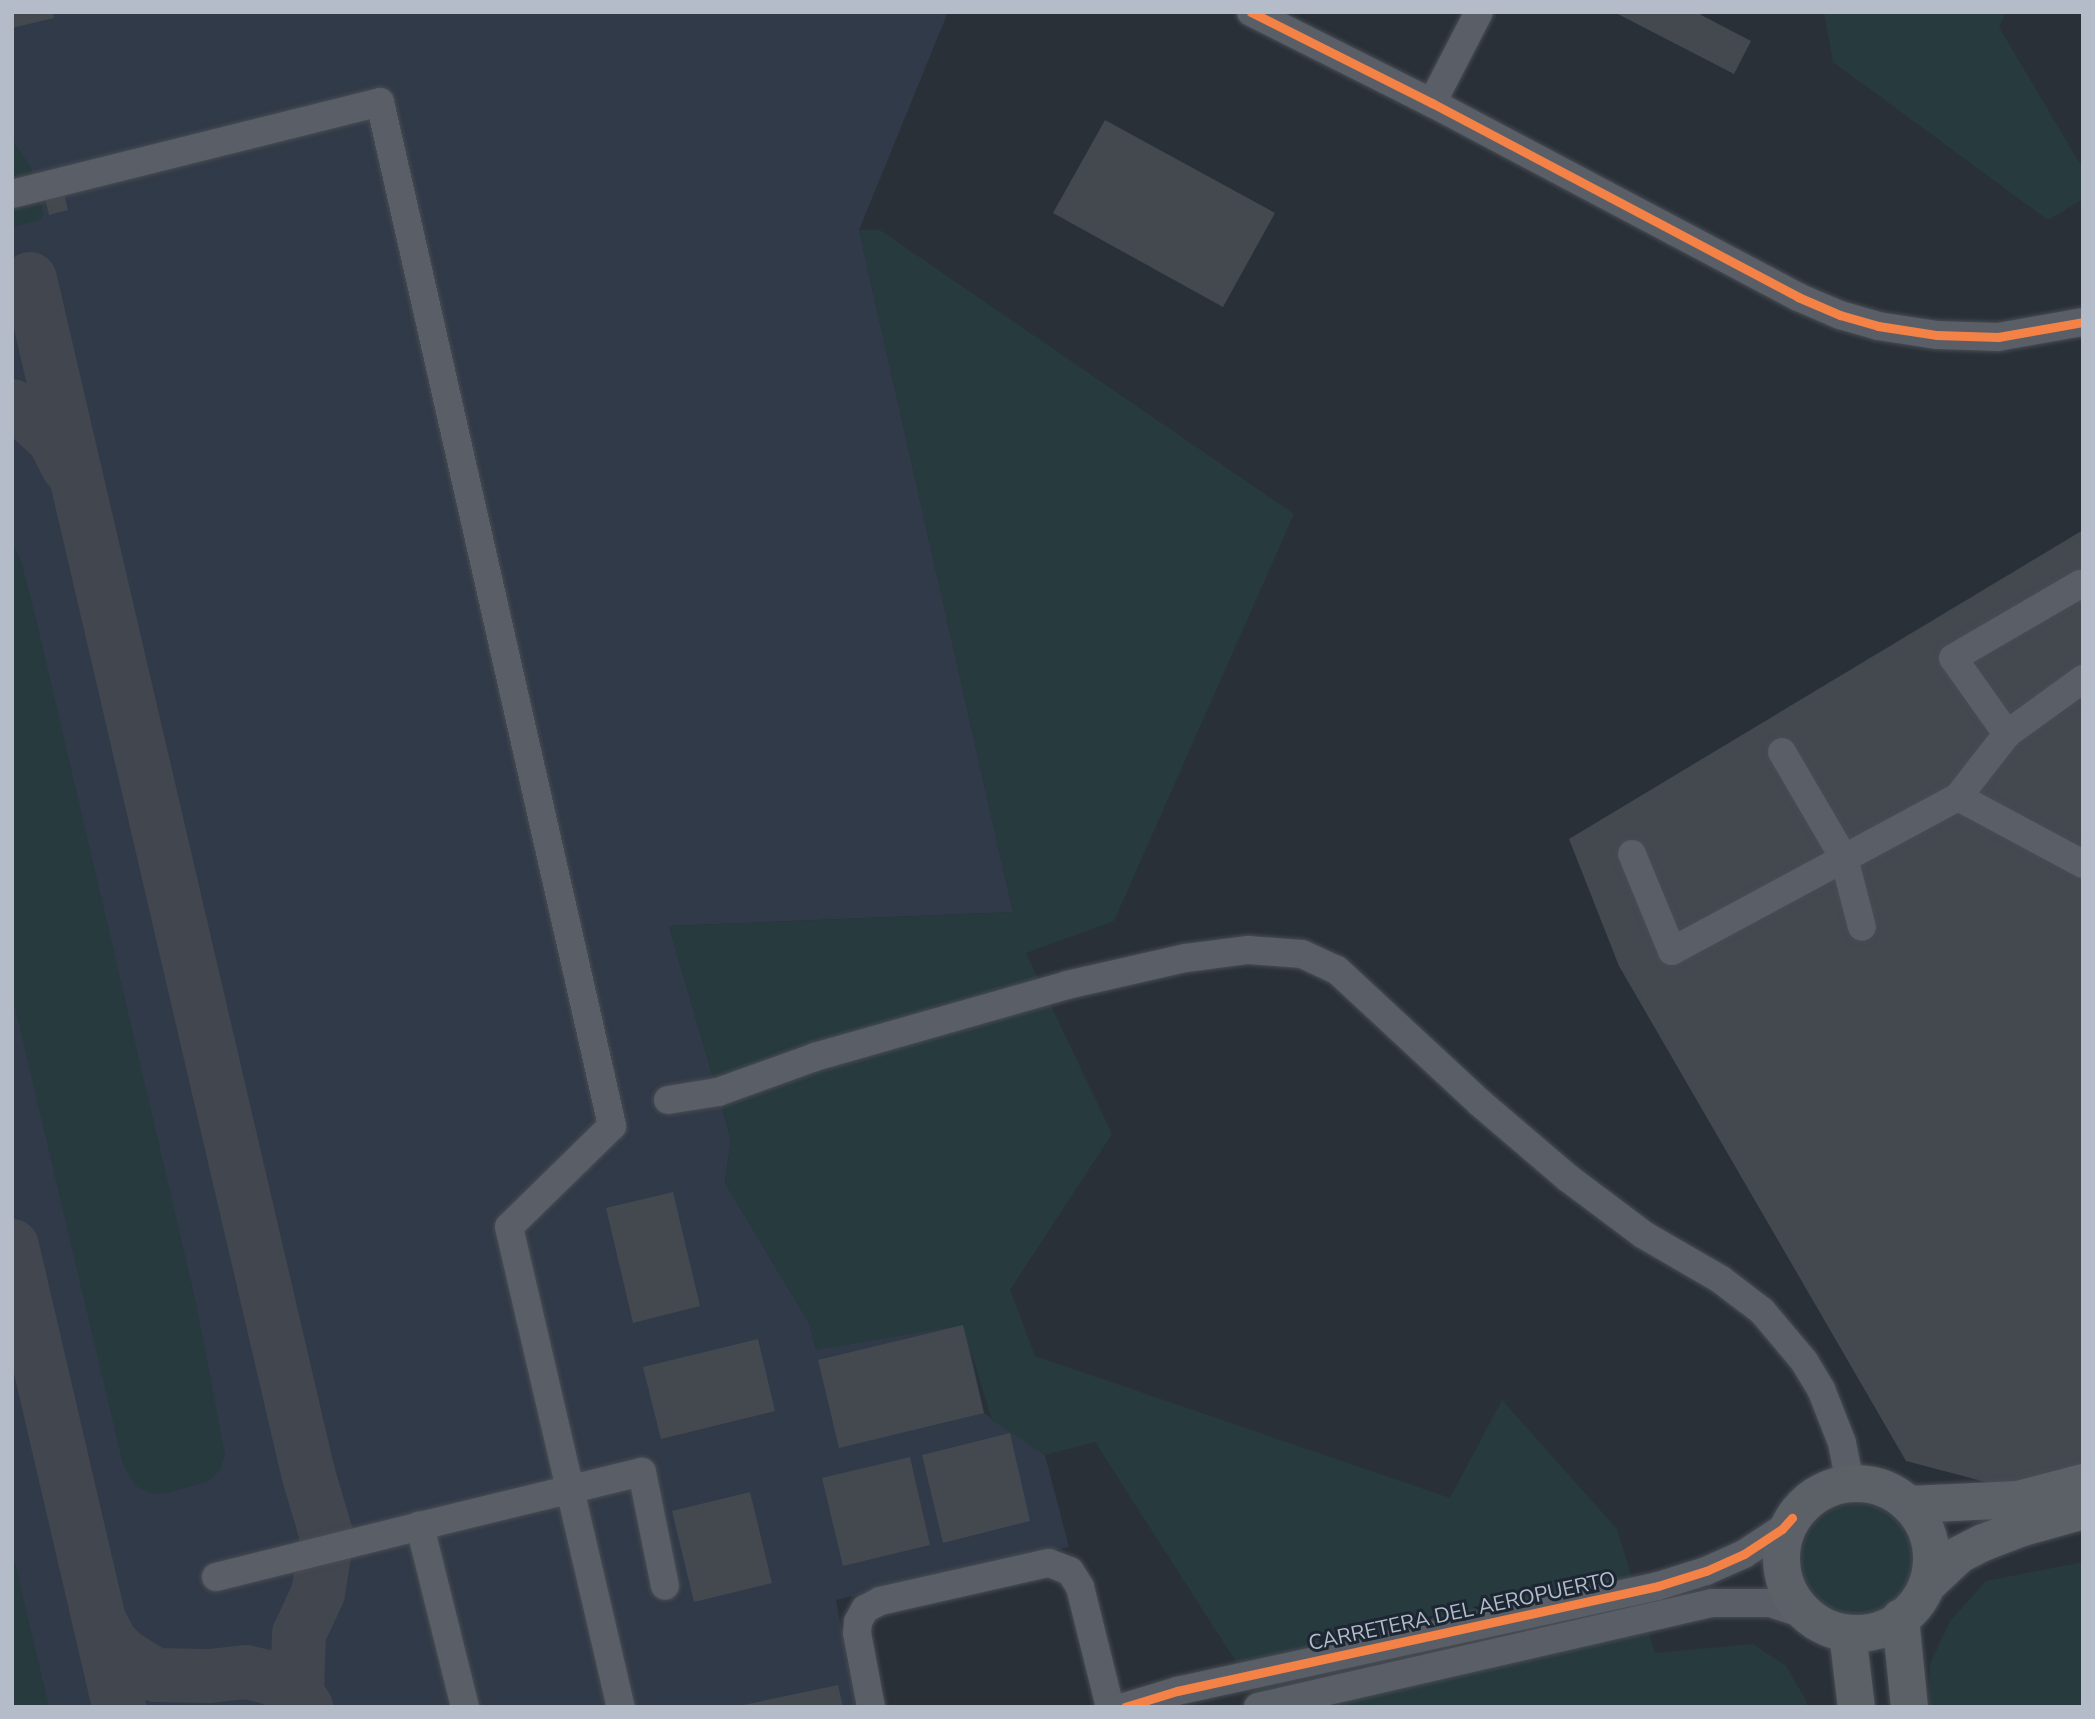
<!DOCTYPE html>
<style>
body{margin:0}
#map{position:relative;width:2095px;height:1719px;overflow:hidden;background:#2a3038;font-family:"Nunito Sans",sans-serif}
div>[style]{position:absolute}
.airport>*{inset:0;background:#313a48}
.green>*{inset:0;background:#273a3e}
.round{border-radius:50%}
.taxiway>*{height:54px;margin:-27px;padding:0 27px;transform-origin:27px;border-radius:27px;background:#42464e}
.building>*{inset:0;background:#444950}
.roads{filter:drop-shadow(0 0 2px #484c53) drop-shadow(0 0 2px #484c53)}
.minor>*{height:28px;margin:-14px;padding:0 14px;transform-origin:14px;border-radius:14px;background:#5a5e66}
.major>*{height:37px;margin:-18.5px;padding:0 18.5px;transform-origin:18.5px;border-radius:18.5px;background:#5c6168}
.major>.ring{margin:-18.5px;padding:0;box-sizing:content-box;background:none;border:37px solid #5c6168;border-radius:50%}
.cycleway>*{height:9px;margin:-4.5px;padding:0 4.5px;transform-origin:4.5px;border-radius:4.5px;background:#f48246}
span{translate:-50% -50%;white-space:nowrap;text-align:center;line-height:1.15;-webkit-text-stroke:6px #1d2633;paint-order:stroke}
.street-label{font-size:21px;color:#b4bcc9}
.frame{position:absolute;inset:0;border:14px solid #b4bcc9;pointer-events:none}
</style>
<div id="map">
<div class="airport">
<i style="clip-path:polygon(12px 12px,948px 12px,859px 230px,1013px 912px,669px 926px,731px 1139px,725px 1183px,809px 1323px,816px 1349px,964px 1321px,984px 1413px,1045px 1455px,1069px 1547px,836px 1600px,856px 1707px,12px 1707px)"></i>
</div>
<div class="green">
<i style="clip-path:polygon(1824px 12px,2006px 12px,1999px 27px,2083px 169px,2083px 199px,2048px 220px,1833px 62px)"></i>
<i style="clip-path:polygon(12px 139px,31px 168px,43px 214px,40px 220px,12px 227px)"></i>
<i style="clip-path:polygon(859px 230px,880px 230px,1294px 514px,1114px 921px,1026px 953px,1112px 1134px,1010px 1290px,1035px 1356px,1450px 1498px,1502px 1400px,1617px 1529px,1655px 1653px,1753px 1644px,1786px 1666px,1806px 1700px,1807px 1707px,1265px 1707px,1095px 1442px,1045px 1455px,992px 1420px,963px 1325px,816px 1350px,809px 1323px,725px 1183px,731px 1139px,669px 926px,1013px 912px)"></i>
<i style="clip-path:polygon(12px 543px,21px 561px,36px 619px,196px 1303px,225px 1455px,220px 1470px,207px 1482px,162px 1494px,153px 1494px,136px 1486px,123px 1464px,12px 994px)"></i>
<i class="round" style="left:1802px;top:1504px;width:110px;height:110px"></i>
<i style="clip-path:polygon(12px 1551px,49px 1707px,12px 1707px)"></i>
<i style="clip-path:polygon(2083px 1562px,2083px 1707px,1929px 1707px,1930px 1663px,1951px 1620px,1986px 1581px)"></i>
</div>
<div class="taxiway">
<i style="left:30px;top:279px;width:1226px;rotate:76.89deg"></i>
<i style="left:308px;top:1473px;width:67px;rotate:73.5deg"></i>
<i style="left:327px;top:1537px;width:57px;rotate:99.1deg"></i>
<i style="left:318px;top:1593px;width:45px;rotate:114.9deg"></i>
<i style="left:299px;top:1634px;width:60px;rotate:91.9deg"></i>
<i style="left:12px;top:406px;width:18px;rotate:29deg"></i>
<i style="left:28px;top:415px;width:35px;rotate:43deg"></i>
<i style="left:54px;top:439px;width:31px;rotate:63deg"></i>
<i style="left:12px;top:1246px;width:473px;rotate:76.9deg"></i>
<i style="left:99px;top:1620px;width:27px;rotate:62deg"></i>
<i style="left:112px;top:1644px;width:17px;rotate:45deg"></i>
<i style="left:124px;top:1656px;width:37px;rotate:31deg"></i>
<i style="left:156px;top:1675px;width:53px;rotate:1.1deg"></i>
<i style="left:209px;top:1676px;width:37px;rotate:-6deg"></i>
<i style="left:246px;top:1672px;width:26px;rotate:13deg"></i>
<i style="left:271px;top:1678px;width:18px;rotate:29deg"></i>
<i style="left:287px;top:1687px;width:12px;rotate:35deg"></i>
<i style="left:297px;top:1694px;width:16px;rotate:55deg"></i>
</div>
<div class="building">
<i style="clip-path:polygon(12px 12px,53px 12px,54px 18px,12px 28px)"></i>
<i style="clip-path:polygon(1614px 12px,1702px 12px,1701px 15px,1751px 41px,1734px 74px)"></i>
<i style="clip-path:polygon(1105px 120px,1275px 213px,1223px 307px,1053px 213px)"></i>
<i style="clip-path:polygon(62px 185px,68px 210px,49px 215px,43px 190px)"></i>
<i style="clip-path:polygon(2083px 530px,2083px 1467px,2001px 1486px,1906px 1461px,1619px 966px,1569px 839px)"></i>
<i style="clip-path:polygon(673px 1192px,700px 1306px,633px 1323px,606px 1208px)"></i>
<i style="clip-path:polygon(963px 1325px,984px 1413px,839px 1448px,818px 1360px)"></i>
<i style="clip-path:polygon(758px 1339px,775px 1411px,661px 1439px,643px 1367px)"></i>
<i style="clip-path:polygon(1010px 1433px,1030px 1521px,943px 1543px,922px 1455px)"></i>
<i style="clip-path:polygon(910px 1457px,930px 1545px,843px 1566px,822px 1478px)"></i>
<i style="clip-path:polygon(750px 1492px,772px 1583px,694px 1602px,672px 1511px)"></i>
<i style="clip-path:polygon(838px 1685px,843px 1707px,739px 1707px,739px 1706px)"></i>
</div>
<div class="roads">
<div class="minor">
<i style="left:1251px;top:12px;width:203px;rotate:26.7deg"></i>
<i style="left:1432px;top:103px;width:414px;rotate:27.9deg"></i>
<i style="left:1798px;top:297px;width:46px;rotate:23.2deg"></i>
<i style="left:1840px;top:315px;width:40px;rotate:16deg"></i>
<i style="left:1878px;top:326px;width:60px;rotate:8.7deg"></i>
<i style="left:1937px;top:335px;width:61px;rotate:1.9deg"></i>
<i style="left:1998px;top:337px;width:86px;rotate:-10deg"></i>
<i style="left:1432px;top:103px;width:102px;rotate:-62.7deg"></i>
<i style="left:12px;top:194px;width:379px;rotate:-14deg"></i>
<i style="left:380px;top:102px;width:1050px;rotate:77.23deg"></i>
<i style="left:612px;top:1126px;width:144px;rotate:135.6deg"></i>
<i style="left:509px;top:1227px;width:493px;rotate:76.9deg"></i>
<i style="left:2007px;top:734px;width:93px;rotate:-125.4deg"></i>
<i style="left:1953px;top:658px;width:147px;rotate:-30.2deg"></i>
<i style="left:2080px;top:584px;width:4px;rotate:45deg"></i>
<i style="left:1782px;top:752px;width:123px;rotate:59.7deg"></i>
<i style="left:1844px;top:858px;width:71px;rotate:75.4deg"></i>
<i style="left:1958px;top:797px;width:142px;rotate:28.2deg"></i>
<i style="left:1632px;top:854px;width:105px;rotate:67.6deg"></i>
<i style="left:1672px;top:951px;width:325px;rotate:-28.3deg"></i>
<i style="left:1958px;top:797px;width:80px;rotate:-52.1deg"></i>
<i style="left:2007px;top:734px;width:94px;rotate:-35.9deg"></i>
<i style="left:668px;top:1100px;width:51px;rotate:-9.1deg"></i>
<i style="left:718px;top:1092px;width:103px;rotate:-19.8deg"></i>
<i style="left:815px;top:1057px;width:262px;rotate:-15.9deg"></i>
<i style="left:1067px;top:985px;width:122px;rotate:-12.8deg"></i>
<i style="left:1186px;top:958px;width:63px;rotate:-7.4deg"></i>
<i style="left:1248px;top:950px;width:54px;rotate:4.2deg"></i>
<i style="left:1302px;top:954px;width:38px;rotate:25deg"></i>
<i style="left:1337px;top:970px;width:194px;rotate:42.9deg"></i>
<i style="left:1479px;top:1102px;width:117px;rotate:40.5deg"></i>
<i style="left:1568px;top:1178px;width:95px;rotate:36.9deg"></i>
<i style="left:1644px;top:1235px;width:88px;rotate:30.1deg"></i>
<i style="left:1720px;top:1279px;width:53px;rotate:37.3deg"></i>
<i style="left:1762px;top:1311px;width:65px;rotate:50deg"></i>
<i style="left:1804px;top:1361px;width:33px;rotate:59deg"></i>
<i style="left:1821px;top:1389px;width:58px;rotate:68.7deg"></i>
<i style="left:1842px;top:1443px;width:41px;rotate:78.7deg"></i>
<i style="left:216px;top:1577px;width:210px;rotate:-14deg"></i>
<i style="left:465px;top:1707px;width:187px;rotate:-104deg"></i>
<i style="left:420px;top:1526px;width:228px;rotate:-13.7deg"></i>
<i style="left:642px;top:1472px;width:116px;rotate:78.6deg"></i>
<i style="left:871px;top:1707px;width:75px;rotate:-100.7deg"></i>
<i style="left:857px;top:1633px;width:11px;rotate:-85deg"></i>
<i style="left:858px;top:1622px;width:15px;rotate:-62deg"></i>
<i style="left:865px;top:1609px;width:17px;rotate:-28deg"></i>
<i style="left:880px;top:1601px;width:173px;rotate:-12.7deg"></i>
<i style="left:1049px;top:1563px;width:22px;rotate:21deg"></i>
<i style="left:1070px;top:1571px;width:19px;rotate:58deg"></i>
<i style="left:1080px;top:1587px;width:124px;rotate:76deg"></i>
<i style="left:1125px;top:1707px;width:54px;rotate:-17.1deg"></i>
<i style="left:1177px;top:1691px;width:492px;rotate:-12.3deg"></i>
<i style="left:1658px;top:1586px;width:50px;rotate:-17.4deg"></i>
<i style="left:1706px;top:1571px;width:42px;rotate:-24.1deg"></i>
<i style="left:1744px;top:1554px;width:45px;rotate:-33.3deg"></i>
<i style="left:1782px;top:1529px;width:15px;rotate:-48deg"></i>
<i style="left:1258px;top:1707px;width:466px;rotate:-12.9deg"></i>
<i style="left:1712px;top:1603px;width:58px"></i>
<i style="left:1770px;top:1603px;width:40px;rotate:18deg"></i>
</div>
<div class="major">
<i class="ring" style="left:1781px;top:1483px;width:113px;height:113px"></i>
<i style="left:1908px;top:1504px;width:110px;rotate:-2.6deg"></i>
<i style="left:2018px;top:1499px;width:67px;rotate:-14.7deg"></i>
<i style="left:1926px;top:1585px;width:45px;rotate:-43.2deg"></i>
<i style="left:1959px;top:1554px;width:27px;rotate:-27deg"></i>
<i style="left:1983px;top:1542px;width:39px;rotate:-21deg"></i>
<i style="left:2019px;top:1528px;width:66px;rotate:-15.7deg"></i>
<i style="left:1900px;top:1617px;width:90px;rotate:84.3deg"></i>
<i style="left:1847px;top:1633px;width:75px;rotate:83.1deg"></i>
</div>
</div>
<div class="cycleway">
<i style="left:1251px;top:12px;width:203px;rotate:26.7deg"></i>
<i style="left:1432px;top:103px;width:414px;rotate:27.9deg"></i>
<i style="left:1798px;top:297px;width:46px;rotate:23.2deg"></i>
<i style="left:1840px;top:315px;width:40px;rotate:16deg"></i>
<i style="left:1878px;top:326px;width:60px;rotate:8.7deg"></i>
<i style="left:1937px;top:335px;width:61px;rotate:1.9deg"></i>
<i style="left:1998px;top:337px;width:86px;rotate:-10deg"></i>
<i style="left:1125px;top:1707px;width:54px;rotate:-17.1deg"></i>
<i style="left:1177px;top:1691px;width:492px;rotate:-12.3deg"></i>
<i style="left:1658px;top:1586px;width:50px;rotate:-17.4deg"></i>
<i style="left:1706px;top:1571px;width:42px;rotate:-24.1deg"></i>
<i style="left:1744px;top:1554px;width:45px;rotate:-33.3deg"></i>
<i style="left:1782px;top:1529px;width:15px;rotate:-48deg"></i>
</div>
<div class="street-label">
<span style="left:1462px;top:1611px;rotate:-12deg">CARRETERA DEL AEROPUERTO</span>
</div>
<div class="frame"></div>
</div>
